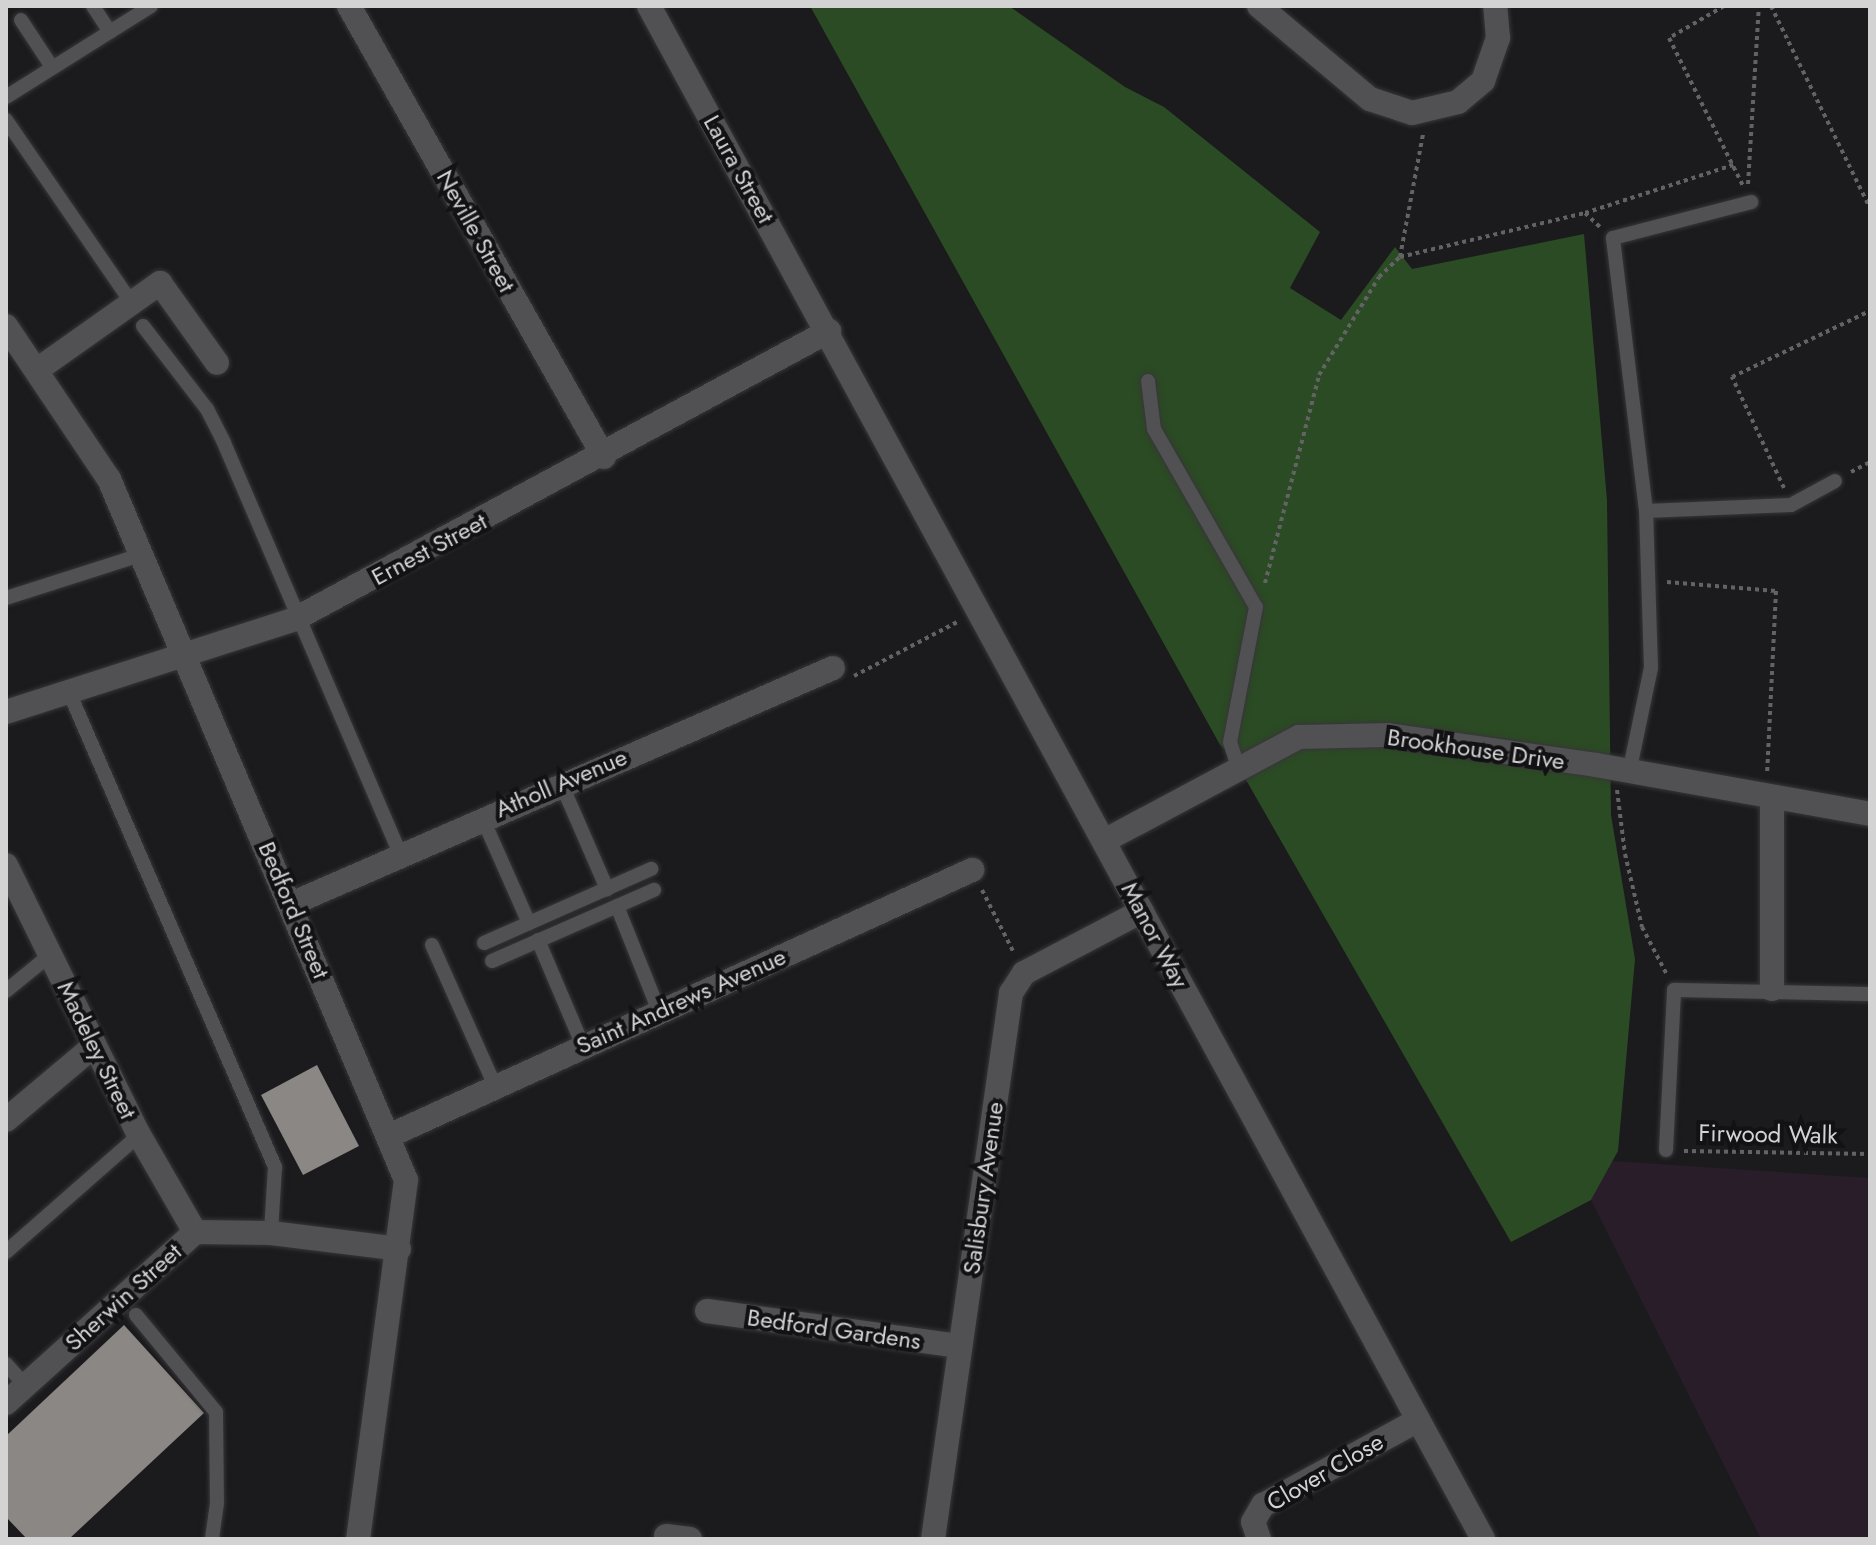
<!DOCTYPE html>
<style>
body{margin:0}
#map{position:relative;width:1876px;height:1545px;overflow:hidden;background:#1b1a1d;font-family:Jost,sans-serif}
div>[style]{position:absolute}
.education>*{inset:0;background:#291d29}
.green>*{inset:0;background:#2b4b24}
.building>*{inset:0;background:#8a8785}
.path>*{height:4px;margin-top:-2px;transform-origin:0;background:repeating-linear-gradient(90deg,#636365 0 4px,transparent 0 8px)}
.roads{filter:drop-shadow(0 0 2px #373638) drop-shadow(0 0 2px #373638)}
.service>*{height:14px;margin:-7px;padding:0 7px;transform-origin:7px;border-radius:7px;background:#515053}
.minor>*{height:24px;margin:-12px;padding:0 12px;transform-origin:12px;border-radius:12px;background:#515053}
span{translate:-50% -50%;white-space:nowrap;text-align:center;line-height:1.15;-webkit-text-stroke:8px #121113;paint-order:stroke}
.street-label{font-size:24px;color:#d3d3d4}
.frame{position:absolute;inset:0;border:8px solid #d3d3d4;pointer-events:none}
</style>
<div id="map">
<div class="education">
<i style="clip-path:polygon(1612px 1161px,1870px 1178px,1870px 1539px,1761px 1539px,1591px 1200px)"></i>
</div>
<div class="green">
<i style="clip-path:polygon(810px 6px,1009px 6px,1125px 87px,1164px 107px,1320px 232px,1290px 288px,1341px 320px,1395px 247px,1412px 269px,1584px 234px,1607px 500px,1611px 815px,1635px 959px,1618px 1151px,1591px 1200px,1511px 1242px,1238px 766px,1219px 743px)"></i>
</div>
<div class="building">
<i style="clip-path:polygon(317px 1065px,359px 1146px,303px 1175px,261px 1095px)"></i>
<i style="clip-path:polygon(124px 1325px,204px 1413px,69px 1539px,27px 1539px,6px 1517px,6px 1436px)"></i>
</div>
<div class="path">
<i style="left:1724px;top:6px;width:64px;rotate:149.8deg"></i>
<i style="left:1669px;top:38px;width:165px;rotate:63.4deg"></i>
<i style="left:1771px;top:6px;width:225px;rotate:63.9deg"></i>
<i style="left:1748px;top:184px;width:178px;rotate:-86.5deg"></i>
<i style="left:1585px;top:213px;width:156px;rotate:-18deg"></i>
<i style="left:1400px;top:257px;width:125px;rotate:-79.4deg"></i>
<i style="left:1851px;top:472px;width:21px;rotate:-28deg"></i>
<i style="left:1784px;top:488px;width:123px;rotate:-115.1deg"></i>
<i style="left:1732px;top:377px;width:153px;rotate:-25.6deg"></i>
<i style="left:1667px;top:582px;width:109px;rotate:4.7deg"></i>
<i style="left:1776px;top:591px;width:182px;rotate:92.8deg"></i>
<i style="left:1265px;top:583px;width:215px;rotate:-75.4deg"></i>
<i style="left:1319px;top:375px;width:115px;rotate:-58.5deg"></i>
<i style="left:1379px;top:277px;width:29px;rotate:-44deg"></i>
<i style="left:1400px;top:257px;width:190px;rotate:-13.4deg"></i>
<i style="left:1585px;top:213px;width:22px;rotate:43deg"></i>
<i style="left:854px;top:676px;width:119px;rotate:-27.6deg"></i>
<i style="left:1617px;top:790px;width:64px;rotate:82.9deg"></i>
<i style="left:1625px;top:854px;width:75px;rotate:76.9deg"></i>
<i style="left:1642px;top:927px;width:52px;rotate:62.4deg"></i>
<i style="left:982px;top:890px;width:71px;rotate:63.1deg"></i>
<i style="left:1684px;top:1151px;width:186px;rotate:0.9deg"></i>
</div>
<div class="roads">
<div class="service">
<i style="left:93px;top:6px;width:31px;rotate:57deg"></i>
<i style="left:21px;top:20px;width:56px;rotate:56.6deg"></i>
<i style="left:6px;top:97px;width:171px;rotate:-32.1deg"></i>
<i style="left:6px;top:120px;width:221px;rotate:55.5deg"></i>
<i style="left:143px;top:326px;width:105px;rotate:52.4deg"></i>
<i style="left:207px;top:409px;width:38px;rotate:63deg"></i>
<i style="left:224px;top:443px;width:447px;rotate:66.8deg"></i>
<i style="left:1148px;top:381px;width:48px;rotate:82.9deg"></i>
<i style="left:1154px;top:429px;width:205px;rotate:60.2deg"></i>
<i style="left:1256px;top:607px;width:137px;rotate:100.9deg"></i>
<i style="left:1230px;top:742px;width:25px;rotate:72deg"></i>
<i style="left:1646px;top:511px;width:145px;rotate:-2.4deg"></i>
<i style="left:1791px;top:505px;width:50px;rotate:-28.6deg"></i>
<i style="left:6px;top:598px;width:142px;rotate:-17.7deg"></i>
<i style="left:69px;top:692px;width:518px;rotate:66.55deg"></i>
<i style="left:275px;top:1167px;width:66px;rotate:93.5deg"></i>
<i style="left:1629px;top:773px;width:107px;rotate:-78.2deg"></i>
<i style="left:1651px;top:668px;width:157px;rotate:-91.8deg"></i>
<i style="left:1646px;top:511px;width:275px;rotate:-96.9deg"></i>
<i style="left:1613px;top:238px;width:143px;rotate:-14.6deg"></i>
<i style="left:561px;top:783px;width:116px;rotate:66.5deg"></i>
<i style="left:482px;top:817px;width:116px;rotate:66.1deg"></i>
<i style="left:617px;top:906px;width:113px;rotate:68.2deg"></i>
<i style="left:538px;top:940px;width:115px;rotate:67deg"></i>
<i style="left:484px;top:943px;width:183px;rotate:-23.9deg"></i>
<i style="left:432px;top:945px;width:154px;rotate:65.9deg"></i>
<i style="left:492px;top:961px;width:177px;rotate:-23.7deg"></i>
<i style="left:6px;top:991px;width:57px;rotate:-39.3deg"></i>
<i style="left:1666px;top:1150px;width:160px;rotate:-87.1deg"></i>
<i style="left:1674px;top:990px;width:196px;rotate:1.2deg"></i>
<i style="left:6px;top:1252px;width:177px;rotate:-41.3deg"></i>
<i style="left:136px;top:1315px;width:126px;rotate:50.5deg"></i>
<i style="left:216px;top:1412px;width:91px;rotate:89.4deg"></i>
<i style="left:217px;top:1503px;width:36px;rotate:98deg"></i>
<i style="left:6px;top:1364px;width:28px;rotate:48deg"></i>
</div>
<div class="minor">
<i style="left:349px;top:6px;width:518px;rotate:60.52deg"></i>
<i style="left:649px;top:6px;width:1745px;rotate:61.45deg"></i>
<i style="left:1259px;top:6px;width:145px;rotate:40deg"></i>
<i style="left:1370px;top:99px;width:44px;rotate:18.4deg"></i>
<i style="left:1412px;top:113px;width:47px;rotate:-13.4deg"></i>
<i style="left:1458px;top:102px;width:33px;rotate:-40deg"></i>
<i style="left:1483px;top:81px;width:46px;rotate:-70.8deg"></i>
<i style="left:1498px;top:38px;width:32px;rotate:-95deg"></i>
<i style="left:6px;top:326px;width:184px;rotate:56.1deg"></i>
<i style="left:109px;top:479px;width:761px;rotate:67.04deg"></i>
<i style="left:406px;top:1180px;width:362px;rotate:97.6deg"></i>
<i style="left:37px;top:370px;width:151px;rotate:-35.3deg"></i>
<i style="left:160px;top:283px;width:98px;rotate:54.5deg"></i>
<i style="left:6px;top:712px;width:304px;rotate:-17.8deg"></i>
<i style="left:295px;top:619px;width:607px;rotate:-28.34deg"></i>
<i style="left:1104px;top:841px;width:221px;rotate:-28.1deg"></i>
<i style="left:1299px;top:737px;width:89px;rotate:-1.3deg"></i>
<i style="left:1388px;top:735px;width:210px;rotate:8.2deg"></i>
<i style="left:1596px;top:765px;width:278px;rotate:10.1deg"></i>
<i style="left:6px;top:865px;width:301px;rotate:63.8deg"></i>
<i style="left:139px;top:1135px;width:112px;rotate:60deg"></i>
<i style="left:291px;top:904px;width:591px;rotate:-23.53deg"></i>
<i style="left:1772px;top:989px;width:188px;rotate:-90deg"></i>
<i style="left:6px;top:1120px;width:115px;rotate:-40.1deg"></i>
<i style="left:391px;top:1135px;width:639px;rotate:-24.52deg"></i>
<i style="left:707px;top:1311px;width:255px;rotate:7.9deg"></i>
<i style="left:6px;top:1403px;width:255px;rotate:-42.1deg"></i>
<i style="left:195px;top:1232px;width:76px;rotate:0.8deg"></i>
<i style="left:271px;top:1233px;width:129px;rotate:7.1deg"></i>
<i style="left:666px;top:1536px;width:24px;rotate:7deg"></i>
<i style="left:933px;top:1539px;width:552px;rotate:-81.87deg"></i>
<i style="left:1011px;top:993px;width:24px;rotate:-57deg"></i>
<i style="left:1024px;top:973px;width:133px;rotate:-27.7deg"></i>
<i style="left:1259px;top:1539px;width:18px;rotate:-109deg"></i>
<i style="left:1253px;top:1522px;width:20px;rotate:-60deg"></i>
<i style="left:1263px;top:1505px;width:177px;rotate:-28.7deg"></i>
</div>
</div>
<div class="street-label">
<span style="left:739px;top:169px;rotate:61deg">Laura Street</span>
<span style="left:476px;top:231px;rotate:61deg">Neville Street</span>
<span style="left:429px;top:549px;rotate:-28deg">Ernest Street</span>
<span style="left:1476px;top:749px;rotate:8deg">Brookhouse Drive</span>
<span style="left:561px;top:783px;rotate:-23deg">Atholl Avenue</span>
<span style="left:294px;top:910px;rotate:67deg">Bedford Street</span>
<span style="left:1155px;top:935px;rotate:62deg">Manor Way</span>
<span style="left:681px;top:1001px;rotate:-24deg">Saint Andrews Avenue</span>
<span style="left:97px;top:1050px;rotate:64deg">Madeley Street</span>
<span style="left:1768px;top:1134px;rotate:1deg">Firwood Walk</span>
<span style="left:983px;top:1188px;rotate:-82deg">Salisbury Avenue</span>
<span style="left:123px;top:1297px;rotate:-42deg">Sherwin Street</span>
<span style="left:834px;top:1329px;rotate:8deg">Bedford Gardens</span>
<span style="left:1325px;top:1472px;rotate:-30deg">Clover Close</span>
</div>
<div class="frame"></div>
</div>
